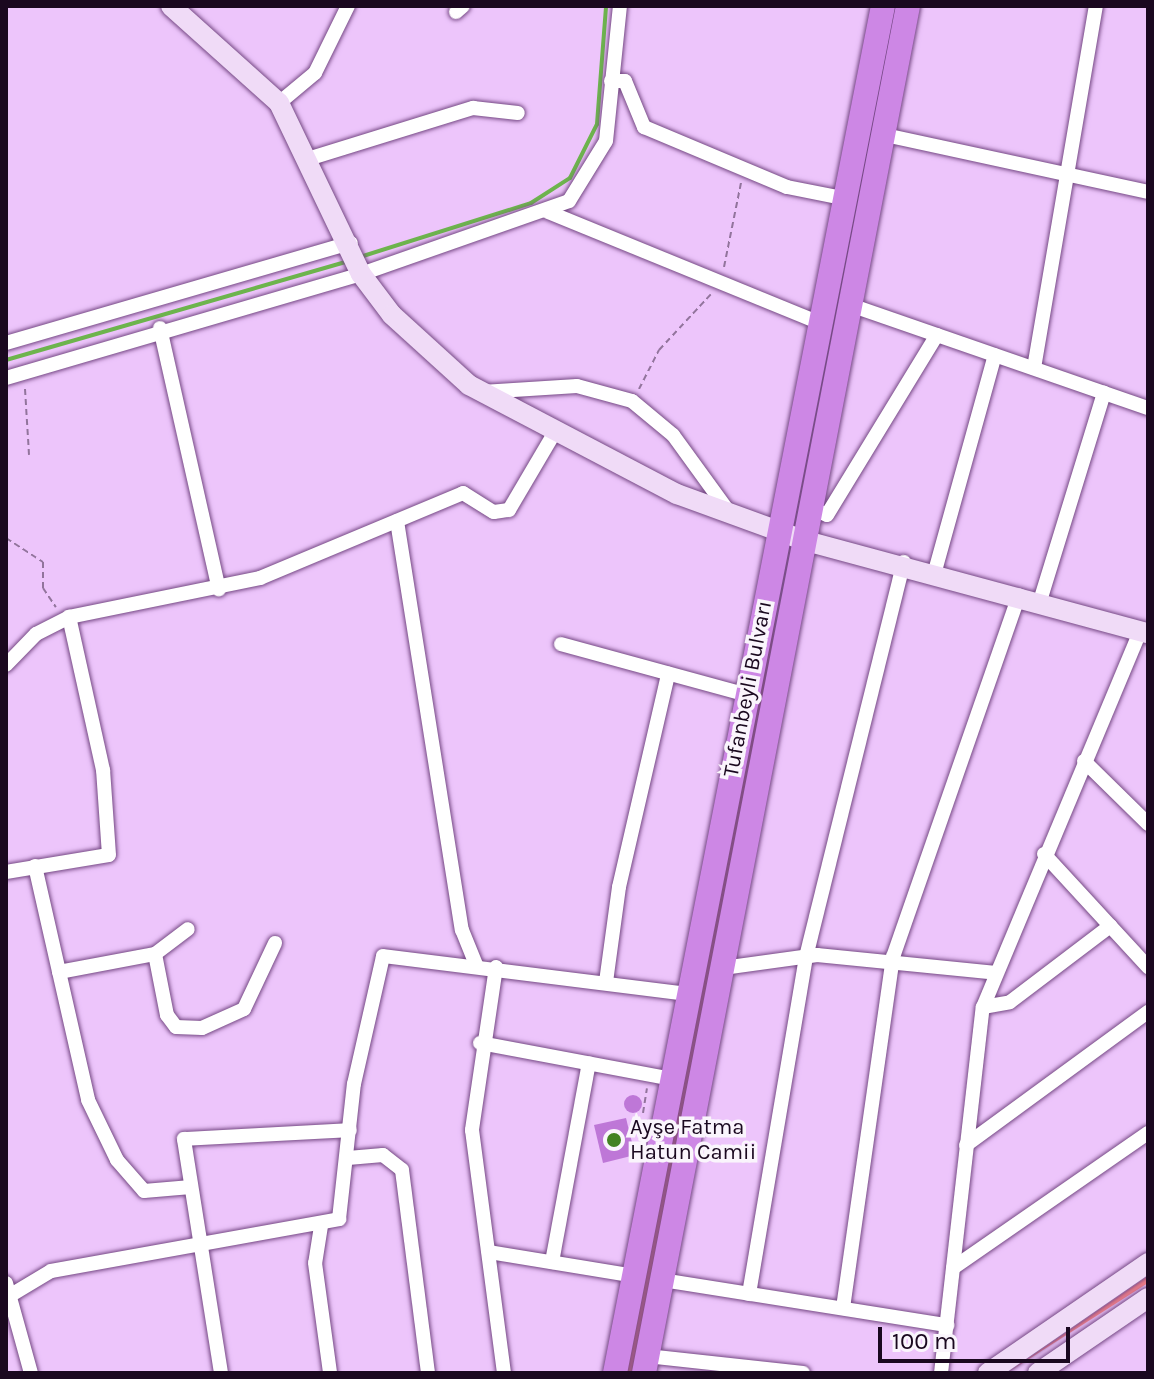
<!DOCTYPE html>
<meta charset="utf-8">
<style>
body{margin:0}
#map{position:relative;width:1154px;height:1379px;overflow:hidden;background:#edc5fb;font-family:Karla,sans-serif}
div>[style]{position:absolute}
.green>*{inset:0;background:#f78189}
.stream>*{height:4px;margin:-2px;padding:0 2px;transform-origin:2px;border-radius:2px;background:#6db44d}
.building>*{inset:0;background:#be77d7}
.round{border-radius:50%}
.path>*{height:2px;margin-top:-1px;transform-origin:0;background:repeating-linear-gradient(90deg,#92749c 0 6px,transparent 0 10px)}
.roads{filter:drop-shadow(0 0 2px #754884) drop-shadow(0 0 2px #754884)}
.street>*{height:14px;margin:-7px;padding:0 7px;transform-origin:7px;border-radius:7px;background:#fff}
.secondary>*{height:20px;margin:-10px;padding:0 10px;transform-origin:10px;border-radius:10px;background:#f0dbf7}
.highway>*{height:24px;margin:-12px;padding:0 12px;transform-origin:12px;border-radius:12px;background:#cd87e5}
.dots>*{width:22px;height:22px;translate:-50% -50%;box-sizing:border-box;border:4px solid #faf5fc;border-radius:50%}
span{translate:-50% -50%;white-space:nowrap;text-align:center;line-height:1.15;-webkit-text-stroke:7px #faf5fc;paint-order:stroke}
.street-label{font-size:22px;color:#1a081f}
.poi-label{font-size:22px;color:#1a081f}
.left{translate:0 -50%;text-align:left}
.frame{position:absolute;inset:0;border:8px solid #1a081f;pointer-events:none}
.scale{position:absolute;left:878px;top:1327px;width:192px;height:36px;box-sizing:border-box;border:4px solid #1a081f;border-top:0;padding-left:10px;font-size:24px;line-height:28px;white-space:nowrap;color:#1a081f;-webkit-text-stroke:6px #faf5fc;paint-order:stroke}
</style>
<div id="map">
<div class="green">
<i style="clip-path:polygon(787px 545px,754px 761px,635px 1373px,624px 1373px)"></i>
<i style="clip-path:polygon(1148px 1276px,1148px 1283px,1007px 1373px)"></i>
</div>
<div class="stream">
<i style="left:360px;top:257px;width:179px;rotate:-17.5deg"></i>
<i style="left:531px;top:203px;width:46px;rotate:-32.7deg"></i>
<i style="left:570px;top:178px;width:60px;rotate:-63.4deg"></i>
<i style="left:597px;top:124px;width:118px;rotate:-85.6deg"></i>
<i style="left:6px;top:360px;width:356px;rotate:-16.1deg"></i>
</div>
<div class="building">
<i class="round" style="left:624px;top:1095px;width:18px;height:18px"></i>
<i style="clip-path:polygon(626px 1118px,635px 1155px,603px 1163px,594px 1125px)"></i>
</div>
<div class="path">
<i style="left:724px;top:267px;width:86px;rotate:-78.6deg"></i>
<i style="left:25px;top:389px;width:66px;rotate:86.5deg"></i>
<i style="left:639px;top:389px;width:44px;rotate:-62.9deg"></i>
<i style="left:659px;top:350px;width:76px;rotate:-47.1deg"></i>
<i style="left:6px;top:538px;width:44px;rotate:33deg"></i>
<i style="left:43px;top:562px;width:26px;rotate:90deg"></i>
<i style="left:43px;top:588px;width:23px;rotate:56deg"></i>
<i style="left:643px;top:1113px;width:25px;rotate:-81deg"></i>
</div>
<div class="roads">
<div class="street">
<i style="left:456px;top:12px;width:9px;rotate:-41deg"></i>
<i style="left:611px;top:81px;width:14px"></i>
<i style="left:625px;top:81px;width:50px;rotate:67.6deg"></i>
<i style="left:644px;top:127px;width:155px;rotate:22.8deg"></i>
<i style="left:787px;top:187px;width:61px;rotate:11.3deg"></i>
<i style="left:279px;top:103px;width:47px;rotate:-39.8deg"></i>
<i style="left:315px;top:73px;width:75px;rotate:-63.8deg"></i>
<i style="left:885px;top:135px;width:269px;rotate:12.2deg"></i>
<i style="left:311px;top:158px;width:170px;rotate:-17.2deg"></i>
<i style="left:473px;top:108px;width:45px;rotate:6.3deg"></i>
<i style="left:548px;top:212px;width:297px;rotate:22.2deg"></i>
<i style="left:853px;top:306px;width:312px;rotate:19.1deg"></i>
<i style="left:160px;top:328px;width:268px;rotate:77.3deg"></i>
<i style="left:6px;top:343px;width:359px;rotate:-16.2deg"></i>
<i style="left:1034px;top:368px;width:367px;rotate:-80.3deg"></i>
<i style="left:6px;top:378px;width:370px;rotate:-16.3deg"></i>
<i style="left:361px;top:274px;width:220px;rotate:-19.3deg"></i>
<i style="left:569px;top:201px;width:70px;rotate:-58.3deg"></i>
<i style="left:606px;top:141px;width:136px;rotate:-84.1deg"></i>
<i style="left:482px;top:392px;width:95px;rotate:-3.6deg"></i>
<i style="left:577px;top:386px;width:57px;rotate:15.3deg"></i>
<i style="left:632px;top:401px;width:53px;rotate:39.7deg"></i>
<i style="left:673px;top:435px;width:90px;rotate:54deg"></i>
<i style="left:813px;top:509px;width:15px;rotate:23deg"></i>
<i style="left:827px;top:515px;width:211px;rotate:-58.6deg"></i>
<i style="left:397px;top:521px;width:414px;rotate:81deg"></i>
<i style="left:462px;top:930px;width:38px;rotate:68deg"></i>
<i style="left:935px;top:571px;width:224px;rotate:-74.5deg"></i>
<i style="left:1040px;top:601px;width:218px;rotate:-72.9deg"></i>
<i style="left:561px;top:644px;width:193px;rotate:15.3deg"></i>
<i style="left:6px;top:665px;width:43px;rotate:-45.9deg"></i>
<i style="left:36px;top:634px;width:37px;rotate:-27deg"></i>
<i style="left:69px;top:617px;width:195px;rotate:-11.5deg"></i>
<i style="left:260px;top:578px;width:220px;rotate:-22.7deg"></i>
<i style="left:463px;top:493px;width:36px;rotate:32deg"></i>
<i style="left:494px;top:512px;width:15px;rotate:-8deg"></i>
<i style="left:509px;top:510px;width:91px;rotate:-59.5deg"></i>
<i style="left:1084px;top:761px;width:90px;rotate:44.5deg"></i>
<i style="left:1044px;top:854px;width:154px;rotate:47.4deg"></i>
<i style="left:35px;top:866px;width:240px;rotate:77.2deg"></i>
<i style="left:88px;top:1100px;width:67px;rotate:64.2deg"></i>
<i style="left:117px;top:1160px;width:41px;rotate:48.9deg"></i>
<i style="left:144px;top:1191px;width:47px;rotate:-4.9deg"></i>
<i style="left:6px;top:872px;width:104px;rotate:-9.4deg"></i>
<i style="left:109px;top:855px;width:85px;rotate:-94deg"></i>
<i style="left:103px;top:770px;width:157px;rotate:-102.5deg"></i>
<i style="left:155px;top:954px;width:62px;rotate:78.9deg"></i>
<i style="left:167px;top:1015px;width:15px;rotate:53deg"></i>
<i style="left:176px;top:1027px;width:26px;rotate:2deg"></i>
<i style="left:202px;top:1028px;width:46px;rotate:-24.3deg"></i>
<i style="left:244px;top:1009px;width:73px;rotate:-64.8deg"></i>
<i style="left:496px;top:967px;width:165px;rotate:98.4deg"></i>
<i style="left:472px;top:1130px;width:245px;rotate:82.5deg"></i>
<i style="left:723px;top:968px;width:95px;rotate:-7.9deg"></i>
<i style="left:817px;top:955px;width:180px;rotate:5.7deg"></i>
<i style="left:59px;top:972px;width:98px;rotate:-10.6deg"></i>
<i style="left:155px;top:954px;width:41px;rotate:-37.1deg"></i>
<i style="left:606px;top:982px;width:96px;rotate:-82.2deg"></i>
<i style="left:619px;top:887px;width:219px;rotate:-77deg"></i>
<i style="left:983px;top:1007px;width:27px;rotate:-10deg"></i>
<i style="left:1010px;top:1002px;width:126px;rotate:-37.2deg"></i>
<i style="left:480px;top:1043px;width:196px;rotate:10.6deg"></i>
<i style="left:966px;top:1145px;width:225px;rotate:-36.2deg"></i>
<i style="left:348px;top:1158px;width:35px;rotate:-5deg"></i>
<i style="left:383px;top:1155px;width:24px;rotate:38deg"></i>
<i style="left:402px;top:1170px;width:205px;rotate:82.7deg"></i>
<i style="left:321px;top:1226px;width:37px;rotate:99deg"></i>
<i style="left:315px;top:1263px;width:111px;rotate:82.2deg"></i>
<i style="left:489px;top:1252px;width:148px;rotate:9.3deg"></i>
<i style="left:552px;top:1262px;width:202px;rotate:-79.5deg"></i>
<i style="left:953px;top:1268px;width:237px;rotate:-34.7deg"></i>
<i style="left:662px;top:1280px;width:289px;rotate:9deg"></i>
<i style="left:6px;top:1283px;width:93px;rotate:74.5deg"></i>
<i style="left:749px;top:1294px;width:342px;rotate:-80.4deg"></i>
<i style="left:806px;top:957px;width:407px;rotate:-76.1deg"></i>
<i style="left:6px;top:1298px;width:52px;rotate:-31deg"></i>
<i style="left:51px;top:1271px;width:293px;rotate:-10.2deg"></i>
<i style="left:339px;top:1219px;width:136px;rotate:-83.7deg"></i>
<i style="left:354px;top:1084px;width:131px;rotate:-77.2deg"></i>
<i style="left:383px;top:956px;width:308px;rotate:7.1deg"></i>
<i style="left:843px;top:1308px;width:355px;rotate:-81.9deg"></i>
<i style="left:893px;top:957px;width:383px;rotate:-70.8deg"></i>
<i style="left:647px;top:1356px;width:157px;rotate:6.2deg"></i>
<i style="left:221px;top:1373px;width:237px;rotate:-99deg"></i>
<i style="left:184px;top:1139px;width:166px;rotate:-3.1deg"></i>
<i style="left:941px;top:1373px;width:368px;rotate:-83.5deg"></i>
<i style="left:983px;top:1007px;width:409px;rotate:-67.3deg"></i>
</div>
<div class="secondary">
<i style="left:171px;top:6px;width:145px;rotate:41.9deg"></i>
<i style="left:279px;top:103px;width:190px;rotate:64.4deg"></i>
<i style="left:361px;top:274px;width:51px;rotate:52.9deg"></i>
<i style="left:392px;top:315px;width:104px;rotate:42.3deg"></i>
<i style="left:469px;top:385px;width:235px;rotate:27.7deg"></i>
<i style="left:677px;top:494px;width:137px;rotate:20deg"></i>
<i style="left:806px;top:541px;width:354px;rotate:15.1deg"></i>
<i style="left:988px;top:1373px;width:194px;rotate:-34.5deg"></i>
<i style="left:1038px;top:1373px;width:133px;rotate:-34.3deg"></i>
</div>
<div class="highway">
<i style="left:615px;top:1373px;width:1393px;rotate:-78.91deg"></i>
<i style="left:644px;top:1373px;width:1392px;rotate:-79.07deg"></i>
</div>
</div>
<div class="dots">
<i style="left:614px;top:1140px;background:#438322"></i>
</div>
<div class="street-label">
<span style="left:748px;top:689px;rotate:-79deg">Tufanbeyli Bulvarı</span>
</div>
<div class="poi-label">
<span class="left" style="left:630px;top:1140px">Ayşe Fatma<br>Hatun Camii</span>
</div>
<div class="frame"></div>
<div class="scale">100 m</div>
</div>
